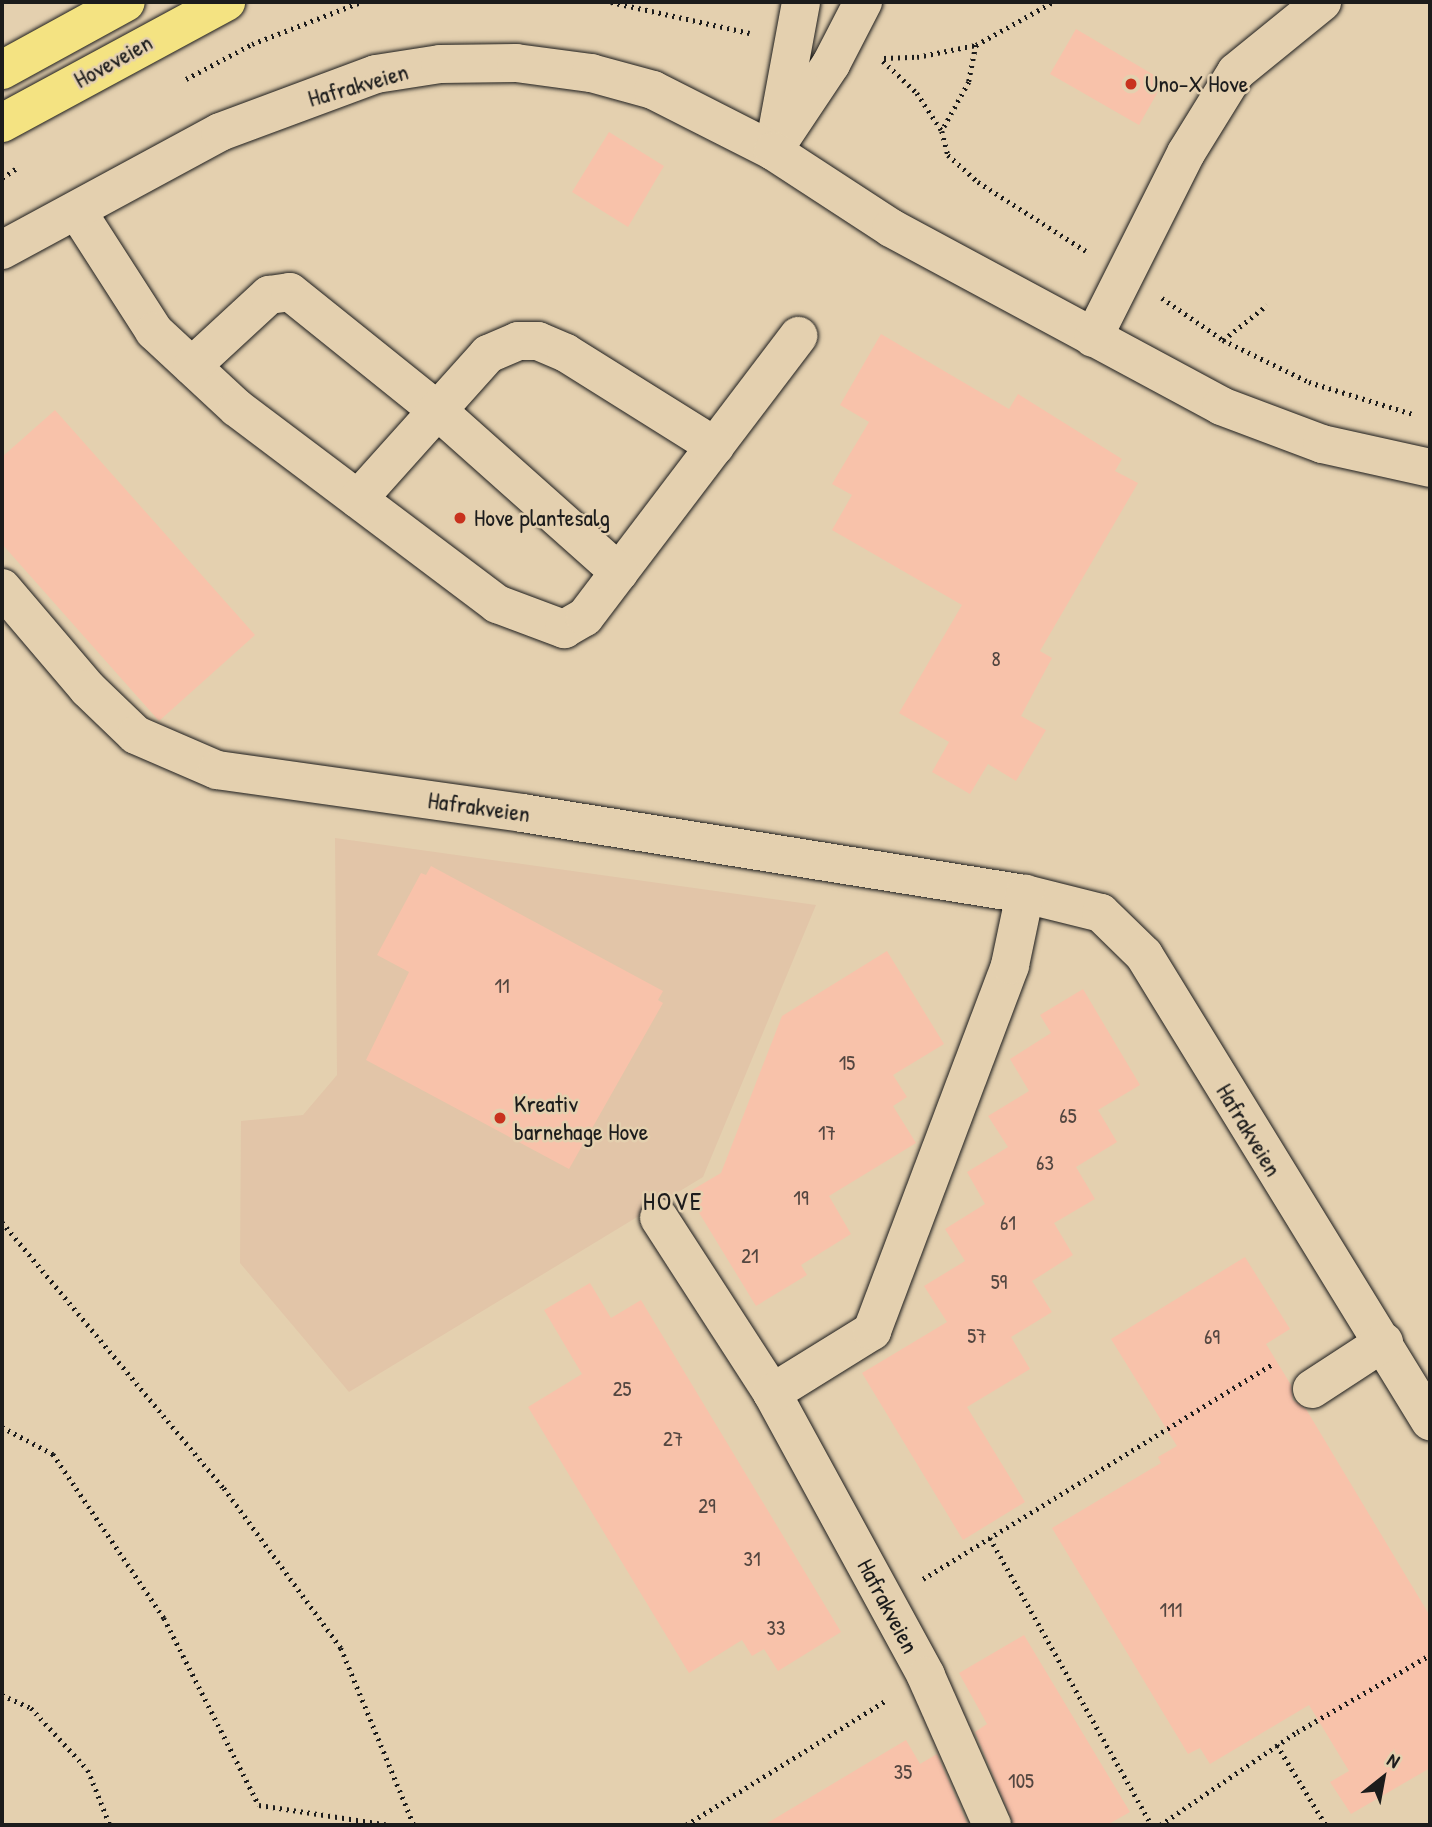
<!DOCTYPE html>
<style>
body{margin:0}
#map{position:relative;width:1432px;height:1827px;overflow:hidden;background:#e4d0af;font-family:"Patrick Hand",sans-serif}
div>[style]{position:absolute}
.built>*{inset:0;background:#e2c5a8}
.building>*{inset:0;background:#f8c2aa}
.path>*{height:4.5px;margin-top:-2.25px;transform-origin:0;background:repeating-linear-gradient(90deg,#1c1c1c 0 2px,transparent 0 7px)}
.roads{filter:drop-shadow(0 0 2px #1c1c1c) drop-shadow(0 0 2px #1c1c1c)}
.minor>*{height:38px;margin:-19px;padding:0 19px;transform-origin:19px;border-radius:19px;background:#e4d0af}
.major>*{height:38px;margin:-19px;padding:0 19px;transform-origin:19px;border-radius:19px;background:#f4e382}
.dots>*{width:19px;height:19px;translate:-50% -50%;box-sizing:border-box;border:4px solid #e4d0af;border-radius:50%}
span{translate:-50% -50%;white-space:nowrap;text-align:center;line-height:1.15;-webkit-text-stroke:5px #e4d0af;paint-order:stroke}
.number-label{font-size:21px;color:#534640}
.number-label span{-webkit-text-stroke-width:0}
.street-label{font-size:24px;color:#1c1c1c}
.poi-label{font-size:24px;color:#1c1c1c}
.left{translate:0 -50%;text-align:left}
.neighbourhood-label{font-size:26px;color:#1c1c1c;letter-spacing:2px}
.frame{position:absolute;inset:0;border:4px solid #1c1c1c;pointer-events:none}
.north{position:absolute;left:1348px;top:1743px;width:70px;height:70px;-webkit-text-stroke:5px #e4d0af;paint-order:stroke;rotate:31deg;font-size:19px;font-weight:700;line-height:28px;text-align:center;color:#1c1c1c}
.north::after{content:'';display:block;margin:auto;width:24px;height:32px;background:#1c1c1c;clip-path:polygon(50% 0,100% 100%,50% 72%,0 100%)}
</style>
<div id="map">
<div class="built">
<i style="clip-path:polygon(335px 838px,816px 905px,703px 1177px,349px 1392px,240px 1263px,241px 1121px,303px 1115px,337px 1075px)"></i>
</div>
<div class="building">
<i style="clip-path:polygon(1076px 29px,1164px 81px,1139px 125px,1050px 74px)"></i>
<i style="clip-path:polygon(609px 132px,664px 166px,628px 227px,572px 192px)"></i>
<i style="clip-path:polygon(881px 334px,1009px 409px,1018px 394px,1122px 459px,1115px 471px,1138px 483px,1040px 651px,1052px 658px,1021px 716px,1046px 730px,1016px 781px,988px 764px,970px 794px,932px 772px,949px 742px,899px 713px,962px 605px,832px 530px,852px 495px,832px 484px,869px 422px,840px 405px)"></i>
<i style="clip-path:polygon(55px 410px,255px 635px,159px 721px,2px 544px,2px 457px)"></i>
<i style="clip-path:polygon(431px 866px,663px 991px,658px 1000px,663px 1003px,569px 1169px,366px 1060px,409px 972px,377px 955px,421px 873px,426px 875px)"></i>
<i style="clip-path:polygon(887px 951px,944px 1044px,893px 1075px,907px 1097px,893px 1106px,916px 1143px,829px 1196px,851px 1234px,801px 1265px,807px 1275px,756px 1306px,687px 1193px,721px 1173px,782px 1016px)"></i>
<i style="clip-path:polygon(1083px 989px,1140px 1085px,1098px 1110px,1117px 1142px,1076px 1167px,1095px 1199px,1054px 1223px,1073px 1255px,1032px 1281px,1052px 1312px,1011px 1337px,1030px 1369px,967px 1407px,1025px 1502px,963px 1540px,862px 1373px,947px 1322px,924px 1286px,965px 1261px,945px 1229px,985px 1204px,967px 1172px,1008px 1147px,988px 1116px,1029px 1091px,1010px 1059px,1051px 1033px,1040px 1015px)"></i>
<i style="clip-path:polygon(1245px 1257px,1290px 1329px,1266px 1344px,1291px 1385px,1293px 1400px,1306px 1409px,1430px 1616px,1430px 1768px,1351px 1814px,1330px 1782px,1349px 1771px,1309px 1705px,1210px 1764px,1200px 1748px,1188px 1754px,1052px 1528px,1161px 1463px,1158px 1457px,1177px 1446px,1111px 1339px)"></i>
<i style="clip-path:polygon(590px 1283px,611px 1318px,641px 1300px,841px 1632px,778px 1671px,764px 1649px,752px 1656px,742px 1640px,689px 1673px,528px 1407px,582px 1374px,544px 1310px)"></i>
<i style="clip-path:polygon(1024px 1635px,1130px 1812px,1107px 1825px,1014px 1825px,975px 1732px,987px 1724px,959px 1673px)"></i>
<i style="clip-path:polygon(906px 1740px,920px 1764px,937px 1754px,968px 1825px,764px 1825px)"></i>
</div>
<div class="path">
<i style="left:611px;top:2px;width:142px;rotate:12.6deg"></i>
<i style="left:976px;top:45px;width:38px;rotate:101deg"></i>
<i style="left:969px;top:82px;width:56px;rotate:118.9deg"></i>
<i style="left:942px;top:131px;width:25px;rotate:76deg"></i>
<i style="left:948px;top:155px;width:40px;rotate:42deg"></i>
<i style="left:978px;top:182px;width:128px;rotate:32.6deg"></i>
<i style="left:884px;top:58px;width:33px;rotate:-2deg"></i>
<i style="left:917px;top:57px;width:60px;rotate:-11.5deg"></i>
<i style="left:976px;top:45px;width:88px;rotate:-29.2deg"></i>
<i style="left:883px;top:61px;width:47px;rotate:43.3deg"></i>
<i style="left:917px;top:93px;width:45px;rotate:56.7deg"></i>
<i style="left:186px;top:79px;width:75px;rotate:-27.9deg"></i>
<i style="left:252px;top:44px;width:117px;rotate:-21.1deg"></i>
<i style="left:2px;top:178px;width:18px;rotate:-34deg"></i>
<i style="left:1162px;top:298px;width:74px;rotate:34.5deg"></i>
<i style="left:1223px;top:340px;width:96px;rotate:26deg"></i>
<i style="left:1309px;top:382px;width:109px;rotate:17.1deg"></i>
<i style="left:1223px;top:340px;width:56px;rotate:-38.5deg"></i>
<i style="left:2px;top:1222px;width:346px;rotate:50.2deg"></i>
<i style="left:224px;top:1488px;width:198px;rotate:53.8deg"></i>
<i style="left:341px;top:1648px;width:191px;rotate:67.6deg"></i>
<i style="left:2px;top:1427px;width:58px;rotate:27.9deg"></i>
<i style="left:53px;top:1454px;width:198px;rotate:55.9deg"></i>
<i style="left:164px;top:1618px;width:210px;rotate:63.1deg"></i>
<i style="left:259px;top:1805px;width:132px;rotate:8.7deg"></i>
<i style="left:990px;top:1538px;width:330px;rotate:60.6deg"></i>
<i style="left:923px;top:1579px;width:411px;rotate:-31.6deg"></i>
<i style="left:2px;top:1695px;width:32px;rotate:24deg"></i>
<i style="left:31px;top:1708px;width:84px;rotate:47.4deg"></i>
<i style="left:88px;top:1770px;width:59px;rotate:68.2deg"></i>
<i style="left:1277px;top:1745px;width:94px;rotate:58.5deg"></i>
<i style="left:686px;top:1825px;width:237px;rotate:-31.9deg"></i>
<i style="left:1160px;top:1825px;width:166px;rotate:-34.2deg"></i>
<i style="left:1297px;top:1732px;width:154px;rotate:-30.1deg"></i>
</div>
<div class="roads">
<div class="minor">
<i style="left:777px;top:132px;width:132px;rotate:-79.5deg"></i>
<i style="left:773px;top:151px;width:105px;rotate:-56.3deg"></i>
<i style="left:831px;top:64px;width:70px;rotate:-62.7deg"></i>
<i style="left:77px;top:211px;width:143px;rotate:57.3deg"></i>
<i style="left:154px;top:331px;width:113px;rotate:42.9deg"></i>
<i style="left:237px;top:408px;width:326px;rotate:37deg"></i>
<i style="left:497px;top:604px;width:72px;rotate:20.5deg"></i>
<i style="left:564px;top:629px;width:24px;rotate:-30deg"></i>
<i style="left:585px;top:617px;width:353px;rotate:-52.8deg"></i>
<i style="left:2px;top:250px;width:248px;rotate:-28.4deg"></i>
<i style="left:220px;top:132px;width:166px;rotate:-20.4deg"></i>
<i style="left:376px;top:74px;width:65px;rotate:-8.9deg"></i>
<i style="left:440px;top:64px;width:76px;rotate:-0.8deg"></i>
<i style="left:516px;top:63px;width:76px;rotate:7.6deg"></i>
<i style="left:591px;top:73px;width:64px;rotate:15.3deg"></i>
<i style="left:653px;top:90px;width:135px;rotate:26.9deg"></i>
<i style="left:773px;top:151px;width:141px;rotate:33.1deg"></i>
<i style="left:891px;top:228px;width:375px;rotate:28.3deg"></i>
<i style="left:1221px;top:406px;width:108px;rotate:20.6deg"></i>
<i style="left:1322px;top:444px;width:111px;rotate:12.5deg"></i>
<i style="left:1093px;top:338px;width:207px;rotate:-63.3deg"></i>
<i style="left:1186px;top:153px;width:95px;rotate:-58.3deg"></i>
<i style="left:1236px;top:72px;width:111px;rotate:-39.1deg"></i>
<i style="left:192px;top:366px;width:105px;rotate:-42.7deg"></i>
<i style="left:269px;top:295px;width:21px;rotate:-8deg"></i>
<i style="left:290px;top:292px;width:189px;rotate:38.8deg"></i>
<i style="left:437px;top:410px;width:244px;rotate:41.7deg"></i>
<i style="left:358px;top:499px;width:195px;rotate:-48.1deg"></i>
<i style="left:488px;top:354px;width:33px;rotate:-23deg"></i>
<i style="left:518px;top:341px;width:20px"></i>
<i style="left:538px;top:341px;width:30px;rotate:23deg"></i>
<i style="left:566px;top:353px;width:176px;rotate:32deg"></i>
<i style="left:2px;top:588px;width:133px;rotate:49.6deg"></i>
<i style="left:88px;top:689px;width:66px;rotate:43.8deg"></i>
<i style="left:136px;top:735px;width:88px;rotate:23.4deg"></i>
<i style="left:217px;top:770px;width:308px;rotate:8deg"></i>
<i style="left:522px;top:813px;width:509px;rotate:9.15deg"></i>
<i style="left:1025px;top:894px;width:78px;rotate:14deg"></i>
<i style="left:1101px;top:913px;width:60px;rotate:44.3deg"></i>
<i style="left:1144px;top:955px;width:547px;rotate:58.46deg"></i>
<i style="left:659px;top:1218px;width:208px;rotate:57.1deg"></i>
<i style="left:772px;top:1393px;width:322px;rotate:61.4deg"></i>
<i style="left:926px;top:1676px;width:163px;rotate:66.1deg"></i>
<i style="left:1312px;top:1389px;width:86px;rotate:-33.1deg"></i>
<i style="left:772px;top:1393px;width:118px;rotate:-31.8deg"></i>
<i style="left:872px;top:1331px;width:391px;rotate:-69.3deg"></i>
<i style="left:1010px;top:965px;width:73px;rotate:-78.1deg"></i>
</div>
<div class="major">
<i style="left:2px;top:70px;width:141px;rotate:-28.7deg"></i>
<i style="left:2px;top:123px;width:255px;rotate:-28.4deg"></i>
</div>
</div>
<div class="dots">
<i style="left:1131px;top:84px;background:#c8321e"></i>
<i style="left:460px;top:518px;background:#c8321e"></i>
<i style="left:500px;top:1118px;background:#c8321e"></i>
</div>
<div class="number-label">
<span style="left:996px;top:659px">8</span>
<span style="left:502px;top:986px">11</span>
<span style="left:847px;top:1063px">15</span>
<span style="left:1068px;top:1116px">65</span>
<span style="left:827px;top:1133px">17</span>
<span style="left:1045px;top:1163px">63</span>
<span style="left:801px;top:1198px">19</span>
<span style="left:1008px;top:1223px">61</span>
<span style="left:750px;top:1256px">21</span>
<span style="left:999px;top:1282px">59</span>
<span style="left:977px;top:1336px">57</span>
<span style="left:1212px;top:1337px">69</span>
<span style="left:622px;top:1389px">25</span>
<span style="left:673px;top:1439px">27</span>
<span style="left:707px;top:1506px">29</span>
<span style="left:752px;top:1559px">31</span>
<span style="left:1171px;top:1610px">111</span>
<span style="left:776px;top:1628px">33</span>
<span style="left:903px;top:1772px">35</span>
<span style="left:1021px;top:1781px">105</span>
</div>
<div class="street-label">
<span style="left:113px;top:61px;rotate:-29deg">Hoveveien</span>
<span style="left:358px;top:85px;rotate:-16deg">Hafrakveien</span>
<span style="left:479px;top:807px;rotate:8deg">Hafrakveien</span>
<span style="left:1249px;top:1130px;rotate:59deg">Hafrakveien</span>
<span style="left:888px;top:1606px;rotate:62deg">Hafrakveien</span>
</div>
<div class="poi-label">
<span class="left" style="left:1145px;top:84px">Uno-X Hove</span>
<span class="left" style="left:474px;top:518px">Hove plantesalg</span>
<span class="left" style="left:514px;top:1118px">Kreativ<br>barnehage Hove</span>
</div>
<div class="neighbourhood-label">
<span style="left:673px;top:1201px">HOVE</span>
</div>
<div class="frame"></div>
<div class="north">N</div>
</div>
